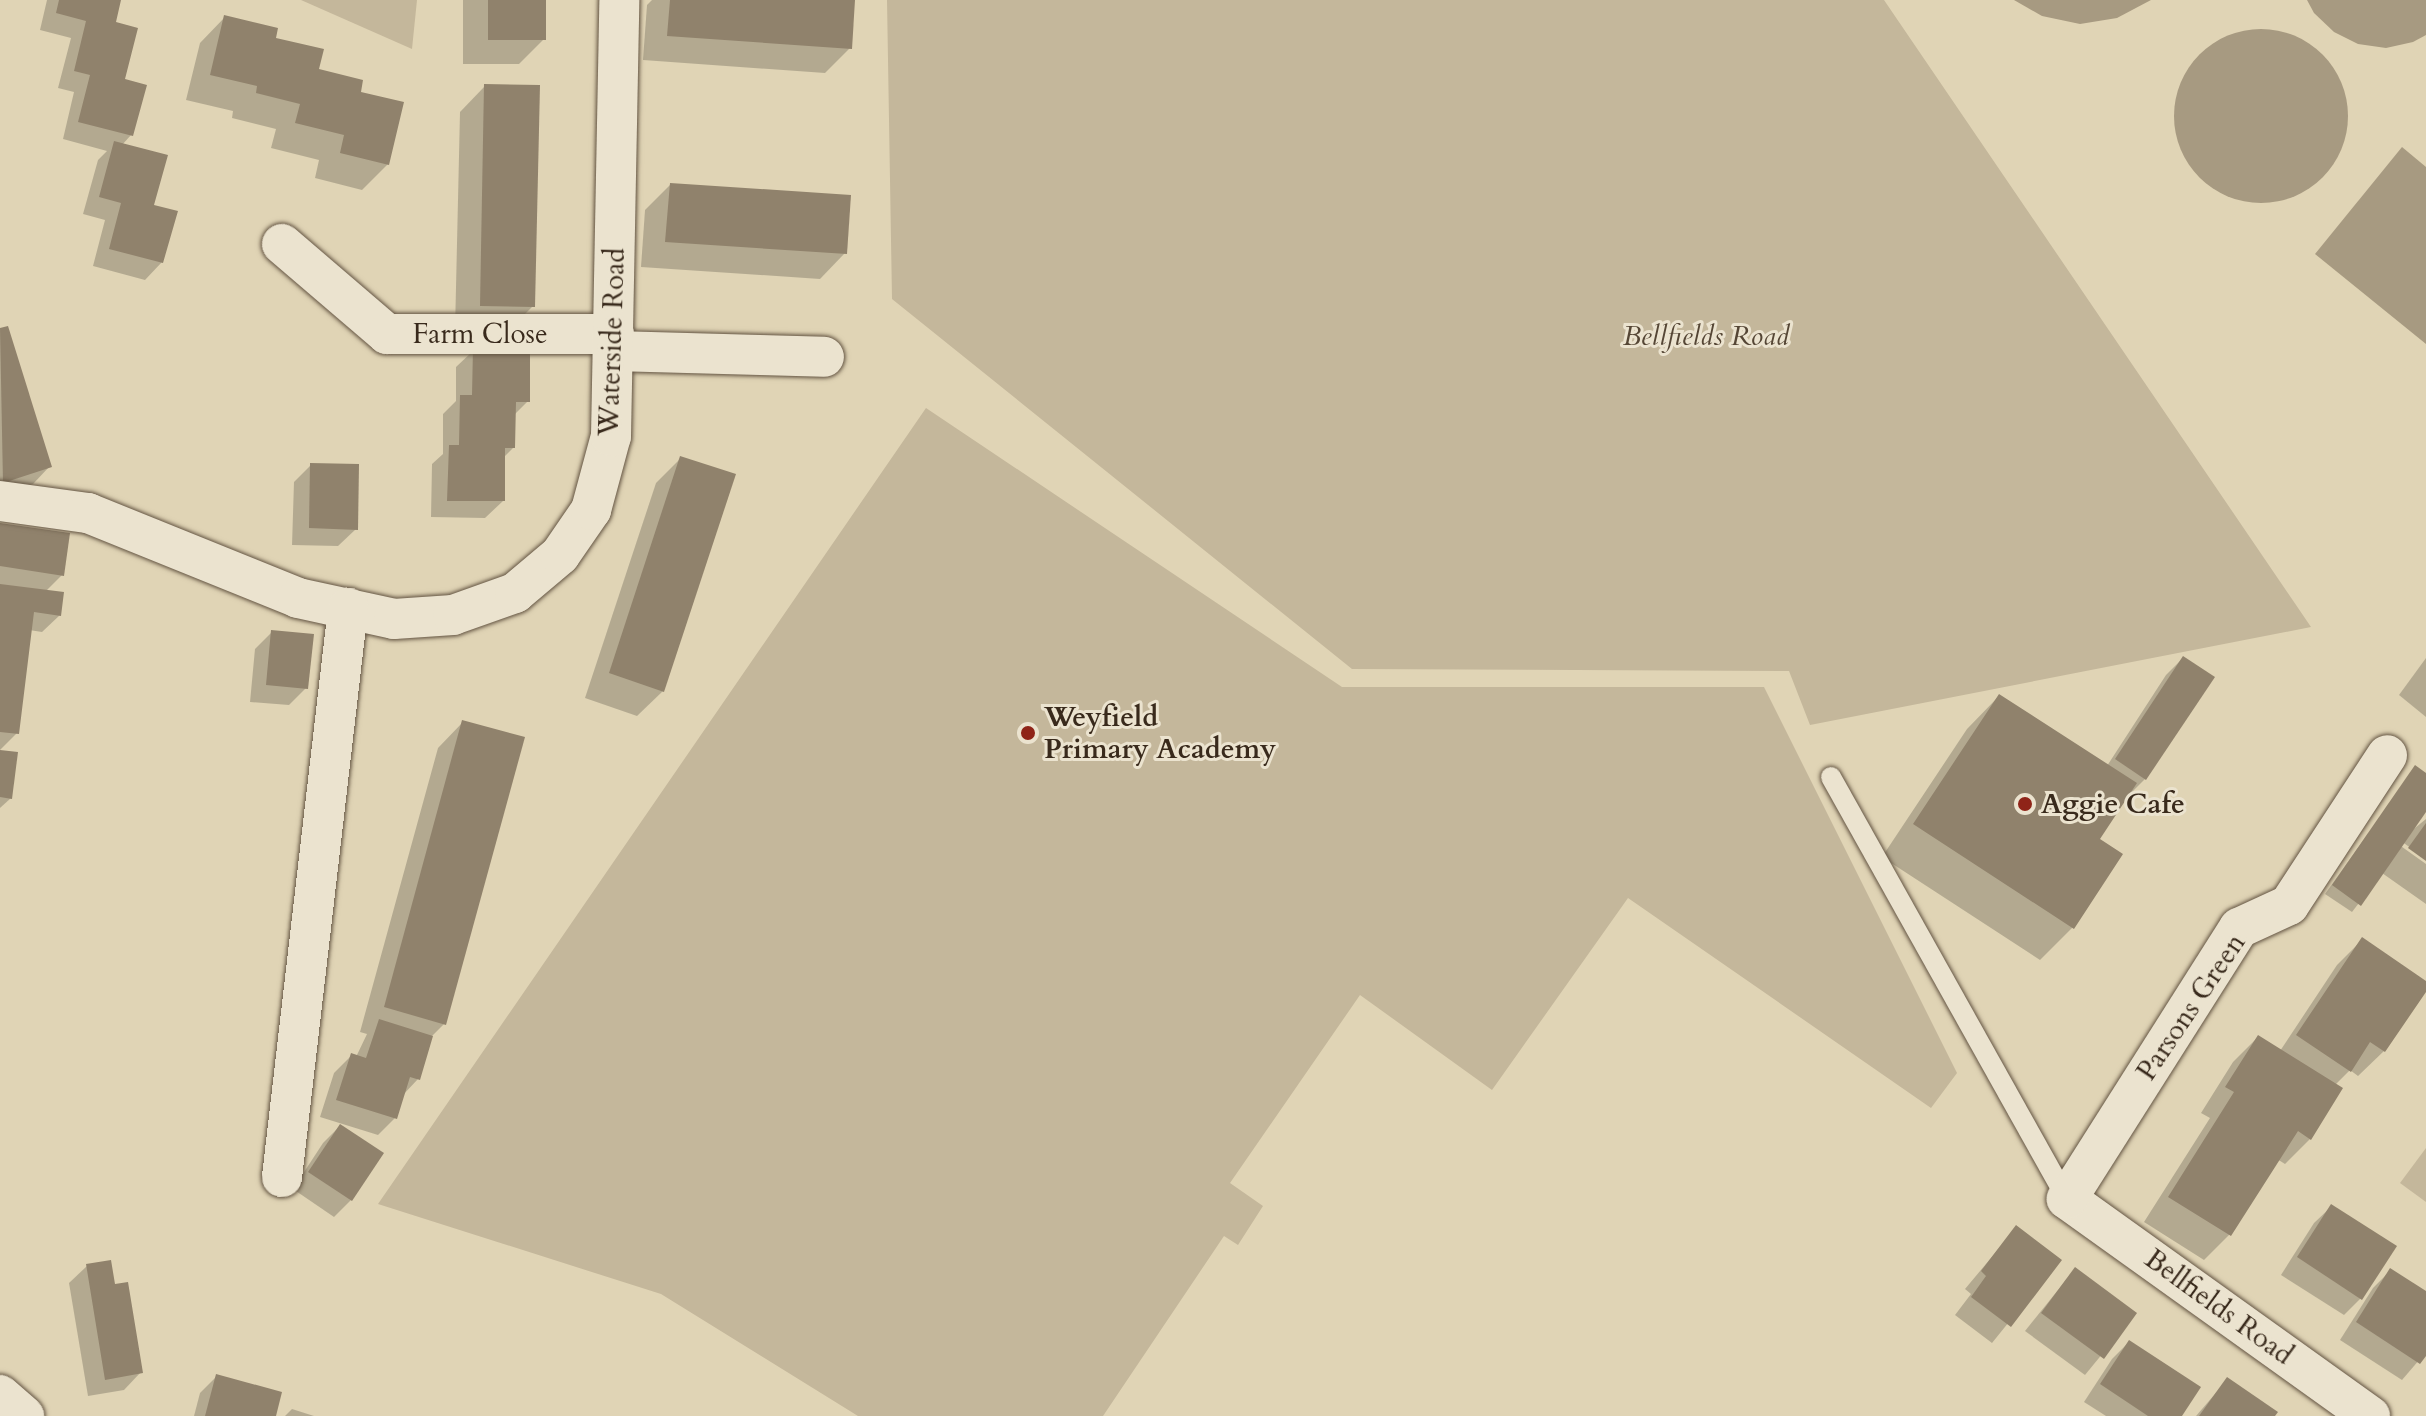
<!DOCTYPE html>
<style>
body{margin:0}
#map{position:relative;width:2426px;height:1416px;overflow:hidden;background:#e0d4b5;font-family:Cardo,serif}
div>[style]{position:absolute}
.green>*{inset:0;background:#c4b79b}
.water>*{inset:0;background:#a79a81}
.round{border-radius:50%}
.shadow>*{inset:0;background:#0003}
.building>*{inset:0;background:#90826c}
.roads{filter:drop-shadow(0 0 2px #635442) drop-shadow(0 0 2px #635442)}
.lane>*{height:20px;margin:-10px;padding:0 10px;transform-origin:10px;border-radius:10px;background:#ebe3cf}
.street>*{height:40px;margin:-20px;padding:0 20px;transform-origin:20px;border-radius:20px;background:#ebe3cf}
.dots>*{width:22px;height:22px;translate:-50% -50%;box-sizing:border-box;border:4px solid #ebe3cf;border-radius:50%}
span{translate:-50% -50%;white-space:nowrap;text-align:center;line-height:1.15;-webkit-text-stroke:6px #ebe3cf;paint-order:stroke}
.street-label{font-size:28px;color:#392a1c}
.park-label{font-size:28px;color:#554635;font-style:italic}
.poi-label{font-size:28px;color:#392a1c;font-weight:700}
.left{translate:0 -50%;text-align:left}
</style>
<div id="map">
<div class="green">
<i style="clip-path:polygon(301px 0,417px 0,412px 49px)"></i>
<i style="clip-path:polygon(887px 0,1884px 0,2311px 627px,1810px 725px,1789px 671px,1352px 669px,892px 299px)"></i>
<i style="clip-path:polygon(926px 408px,1342px 687px,1764px 687px,1957px 1073px,1931px 1108px,1628px 898px,1492px 1090px,1360px 995px,1230px 1183px,1263px 1206px,1238px 1245px,1224px 1236px,1103px 1416px,858px 1416px,661px 1294px,378px 1204px)"></i>
<i style="clip-path:polygon(2426px 1148px,2426px 1202px,2400px 1183px)"></i>
</div>
<div class="water">
<i style="clip-path:polygon(2014px 0,2151px 0,2117px 18px,2080px 24px,2042px 16px)"></i>
<i style="clip-path:polygon(2307px 0,2426px 0,2426px 35px,2413px 42px,2386px 48px,2358px 44px,2334px 32px,2314px 13px)"></i>
<i class="round" style="left:2174px;top:29px;width:174px;height:174px"></i>
<i style="clip-path:polygon(2402px 147px,2426px 167px,2426px 344px,2315px 254px)"></i>
</div>
<div class="shadow">
<i style="clip-path:polygon(47px 0,119px 0,113px 23px,131px 135px,122px 145px,152px 206px,162px 262px,145px 280px,93px 266px,105px 220px,83px 214px,98px 160px,107px 151px,63px 139px,74px 92px,58px 88px,71px 38px,40px 30px)"></i>
<i style="clip-path:polygon(463px 0,544px 0,544px 39px,519px 64px,463px 64px)"></i>
<i style="clip-path:polygon(652px 0,853px 0,850px 48px,825px 73px,643px 60px,647px 5px)"></i>
<i style="clip-path:polygon(225px 17px,273px 40px,317px 71px,358px 93px,388px 164px,362px 190px,315px 178px,319px 160px,271px 148px,276px 129px,232px 118px,233px 111px,186px 100px,200px 43px)"></i>
<i style="clip-path:polygon(485px 86px,533px 306px,508px 331px,455px 331px,460px 112px)"></i>
<i style="clip-path:polygon(670px 185px,845px 253px,820px 279px,641px 267px,645px 210px)"></i>
<i style="clip-path:polygon(7px 328px,50px 466px,33px 484px,0 494px,0 330px)"></i>
<i style="clip-path:polygon(474px 350px,528px 401px,514px 415px,513px 448px,503px 458px,503px 501px,485px 518px,431px 517px,432px 464px,443px 454px,443px 414px,456px 401px,456px 367px)"></i>
<i style="clip-path:polygon(681px 458px,663px 691px,637px 716px,585px 698px,656px 483px)"></i>
<i style="clip-path:polygon(311px 465px,356px 529px,338px 546px,292px 545px,294px 482px)"></i>
<i style="clip-path:polygon(0 525px,62px 575px,46px 591px,60px 615px,42px 632px,29px 630px,17px 733px,0 750px)"></i>
<i style="clip-path:polygon(272px 632px,306px 688px,289px 705px,250px 702px,255px 649px)"></i>
<i style="clip-path:polygon(2183px 658px,2145px 779px,2128px 796px,2097px 840px,2073px 927px,2040px 960px,1882px 857px,1967px 729px,1999px 696px,2107px 766px,2166px 675px)"></i>
<i style="clip-path:polygon(2426px 658px,2426px 717px,2399px 695px)"></i>
<i style="clip-path:polygon(463px 722px,445px 1023px,431px 1037px,418px 1079px,402px 1096px,395px 1118px,378px 1135px,320px 1117px,334px 1073px,351px 1056px,356px 1057px,367px 1034px,360px 1032px,438px 748px)"></i>
<i style="clip-path:polygon(0 752px,11px 798px,0 808px)"></i>
<i style="clip-path:polygon(2415px 768px,2426px 775px,2426px 809px,2410px 832px,2426px 819px,2426px 859px,2401px 841px,2398px 844px,2426px 864px,2426px 904px,2382px 873px,2352px 912px,2325px 894px)"></i>
<i style="clip-path:polygon(2362px 940px,2426px 984px,2426px 988px,2384px 1051px,2358px 1076px,2350px 1070px,2335px 1085px,2310px 1139px,2285px 1164px,2277px 1159px,2229px 1235px,2204px 1260px,2144px 1222px,2210px 1118px,2201px 1113px,2233px 1062px,2258px 1037px,2280px 1051px,2337px 965px)"></i>
<i style="clip-path:polygon(340px 1126px,351px 1200px,334px 1217px,293px 1189px,323px 1143px)"></i>
<i style="clip-path:polygon(2332px 1206px,2361px 1298px,2344px 1315px,2281px 1275px,2314px 1223px)"></i>
<i style="clip-path:polygon(2016px 1228px,2059px 1260px,1992px 1343px,1955px 1315px,1971px 1294px,1965px 1289px)"></i>
<i style="clip-path:polygon(87px 1266px,114px 1286px,141px 1372px,124px 1390px,88px 1396px,69px 1283px)"></i>
<i style="clip-path:polygon(2075px 1269px,2135px 1314px,2085px 1375px,2025px 1331px)"></i>
<i style="clip-path:polygon(2390px 1271px,2426px 1294px,2426px 1352px,2402px 1380px,2340px 1340px,2373px 1288px)"></i>
<i style="clip-path:polygon(2129px 1342px,2180px 1416px,2106px 1416px,2084px 1402px,2112px 1359px)"></i>
<i style="clip-path:polygon(217px 1376px,274px 1416px,194px 1416px,200px 1393px)"></i>
<i style="clip-path:polygon(2227px 1380px,2273px 1416px,2196px 1416px)"></i>
<i style="clip-path:polygon(292px 1409px,314px 1416px,285px 1416px)"></i>
</div>
<div class="building">
<i style="clip-path:polygon(59px 0,121px 0,116px 22px,138px 28px,125px 79px,147px 85px,133px 136px,78px 122px,90px 75px,74px 71px,86px 21px,56px 13px)"></i>
<i style="clip-path:polygon(488px 0,546px 0,546px 40px,488px 40px)"></i>
<i style="clip-path:polygon(670px 0,855px 0,852px 49px,667px 36px)"></i>
<i style="clip-path:polygon(224px 15px,278px 28px,276px 38px,324px 49px,319px 69px,363px 80px,361px 92px,404px 102px,389px 165px,340px 153px,344px 135px,295px 123px,300px 104px,256px 93px,257px 86px,210px 75px)"></i>
<i style="clip-path:polygon(484px 84px,540px 85px,535px 307px,480px 306px)"></i>
<i style="clip-path:polygon(114px 141px,168px 155px,154px 205px,178px 211px,163px 263px,109px 249px,121px 203px,99px 197px)"></i>
<i style="clip-path:polygon(670px 183px,851px 195px,847px 254px,665px 242px)"></i>
<i style="clip-path:polygon(8px 326px,52px 467px,3px 483px,0 328px)"></i>
<i style="clip-path:polygon(473px 348px,530px 349px,530px 402px,516px 402px,515px 448px,505px 448px,505px 501px,447px 501px,449px 445px,459px 445px,460px 395px,472px 395px)"></i>
<i style="clip-path:polygon(680px 456px,736px 474px,664px 692px,609px 673px)"></i>
<i style="clip-path:polygon(310px 463px,359px 464px,358px 530px,309px 528px)"></i>
<i style="clip-path:polygon(0 523px,70px 533px,64px 576px,0 566px)"></i>
<i style="clip-path:polygon(0 584px,64px 592px,61px 616px,34px 612px,19px 734px,0 732px)"></i>
<i style="clip-path:polygon(271px 630px,314px 634px,308px 689px,266px 685px)"></i>
<i style="clip-path:polygon(2183px 656px,2215px 677px,2146px 780px,2115px 759px)"></i>
<i style="clip-path:polygon(1999px 694px,2137px 783px,2100px 839px,2123px 854px,2074px 929px,1913px 824px)"></i>
<i style="clip-path:polygon(462px 720px,525px 737px,446px 1025px,384px 1007px)"></i>
<i style="clip-path:polygon(0 750px,18px 752px,12px 799px,0 797px)"></i>
<i style="clip-path:polygon(2415px 765px,2426px 773px,2426px 812px,2361px 906px,2332px 885px)"></i>
<i style="clip-path:polygon(2426px 823px,2426px 861px,2408px 848px)"></i>
<i style="clip-path:polygon(2362px 937px,2426px 981px,2426px 992px,2385px 1052px,2370px 1042px,2351px 1072px,2296px 1035px)"></i>
<i style="clip-path:polygon(379px 1019px,433px 1036px,420px 1080px,410px 1077px,397px 1119px,336px 1100px,351px 1053px,366px 1058px)"></i>
<i style="clip-path:polygon(2258px 1035px,2343px 1088px,2311px 1140px,2298px 1131px,2231px 1236px,2168px 1197px,2234px 1092px,2225px 1087px)"></i>
<i style="clip-path:polygon(340px 1124px,384px 1153px,352px 1201px,308px 1172px)"></i>
<i style="clip-path:polygon(2331px 1204px,2397px 1246px,2362px 1300px,2297px 1257px)"></i>
<i style="clip-path:polygon(2016px 1225px,2062px 1260px,2011px 1327px,1971px 1297px,1986px 1276px,1981px 1271px)"></i>
<i style="clip-path:polygon(111px 1260px,115px 1284px,128px 1282px,143px 1373px,105px 1380px,86px 1264px)"></i>
<i style="clip-path:polygon(2075px 1267px,2137px 1313px,2104px 1359px,2041px 1313px)"></i>
<i style="clip-path:polygon(2390px 1268px,2426px 1291px,2426px 1356px,2420px 1364px,2356px 1322px)"></i>
<i style="clip-path:polygon(2129px 1340px,2201px 1387px,2182px 1416px,2148px 1416px,2100px 1384px)"></i>
<i style="clip-path:polygon(216px 1374px,282px 1392px,276px 1416px,205px 1416px)"></i>
<i style="clip-path:polygon(2227px 1377px,2278px 1412px,2275px 1416px,2199px 1416px)"></i>
</div>
<div class="roads">
<div class="lane">
<i style="left:1831px;top:777px;width:484px;rotate:60.8deg"></i>
</div>
<div class="street">
<i style="left:282px;top:244px;width:138px;rotate:40.6deg"></i>
<i style="left:387px;top:334px;width:227px"></i>
<i style="left:614px;top:351px;width:210px;rotate:1.6deg"></i>
<i style="left:0;top:501px;width:89px;rotate:7.8deg"></i>
<i style="left:88px;top:513px;width:227px;rotate:22deg"></i>
<i style="left:298px;top:598px;width:98px;rotate:12.3deg"></i>
<i style="left:394px;top:619px;width:59px;rotate:-3.9deg"></i>
<i style="left:453px;top:615px;width:66px;rotate:-19.5deg"></i>
<i style="left:515px;top:593px;width:59px;rotate:-40.2deg"></i>
<i style="left:560px;top:555px;width:55px;rotate:-55.4deg"></i>
<i style="left:591px;top:510px;width:77px;rotate:-74.9deg"></i>
<i style="left:611px;top:436px;width:436px;rotate:-88.9deg"></i>
<i style="left:282px;top:1177px;width:573px;rotate:-83.38deg"></i>
<i style="left:0;top:1395px;width:32px;rotate:41deg"></i>
<i style="left:2370px;top:1416px;width:373px;rotate:-144.4deg"></i>
<i style="left:2067px;top:1199px;width:321px;rotate:-57.6deg"></i>
<i style="left:2239px;top:928px;width:55px;rotate:-24.7deg"></i>
<i style="left:2289px;top:905px;width:179px;rotate:-56.8deg"></i>
</div>
</div>
<div class="dots">
<i style="left:1028px;top:733px;background:#8f2418"></i>
<i style="left:2025px;top:804px;background:#8f2418"></i>
</div>
<div class="street-label">
<span style="left:480px;top:334px">Farm Close</span>
<span style="left:612px;top:342px;rotate:-88deg">Waterside Road</span>
<span style="left:2191px;top:1007px;rotate:-56deg">Parsons Green</span>
<span style="left:2219px;top:1307px;rotate:36deg">Bellfields Road</span>
</div>
<div class="park-label">
<span style="left:1706px;top:336px">Bellfields Road</span>
</div>
<div class="poi-label">
<span class="left" style="left:1044px;top:733px">Weyfield<br>Primary Academy</span>
<span class="left" style="left:2041px;top:804px">Aggie Cafe</span>
</div>
</div>
